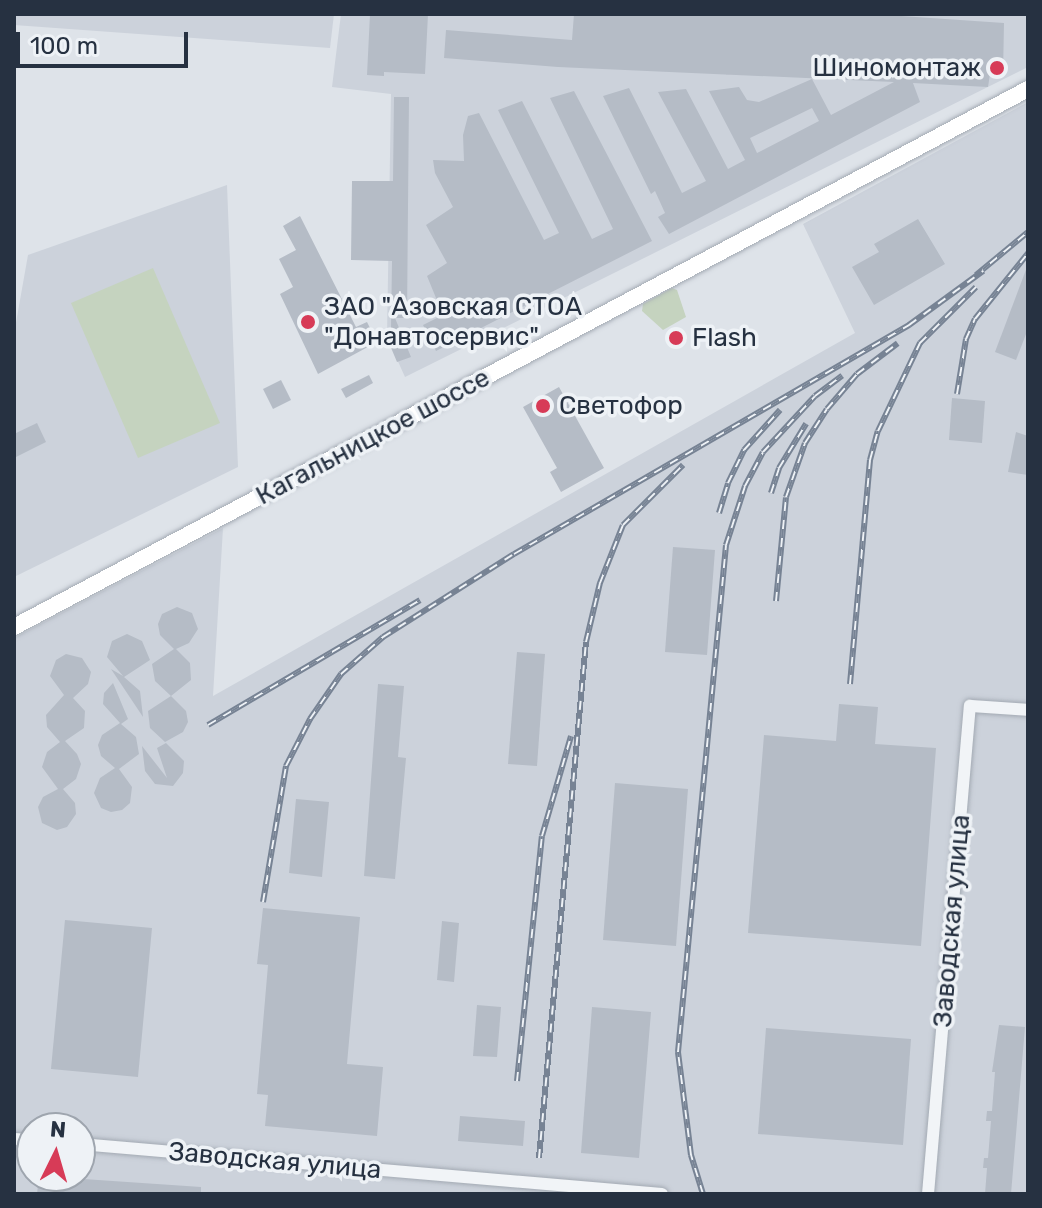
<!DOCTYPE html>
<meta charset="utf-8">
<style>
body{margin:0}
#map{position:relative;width:1042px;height:1208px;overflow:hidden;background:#dee3e9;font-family:Rubik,sans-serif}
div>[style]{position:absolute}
.built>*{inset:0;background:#ccd2db}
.green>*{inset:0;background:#c5d3bf}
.building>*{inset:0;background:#b5bcc6}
.roads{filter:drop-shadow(0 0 2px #a3aab3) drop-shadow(0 0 2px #a3aab3)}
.minor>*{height:12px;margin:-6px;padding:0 6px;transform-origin:6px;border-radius:6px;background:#f1f4f7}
.secondary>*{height:16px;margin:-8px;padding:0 8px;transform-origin:8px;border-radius:8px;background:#fff}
.rail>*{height:6px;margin-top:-3px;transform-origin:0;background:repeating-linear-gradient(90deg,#eef2f6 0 9px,#778394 0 18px);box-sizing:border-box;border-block:2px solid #778394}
.dots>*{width:22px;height:22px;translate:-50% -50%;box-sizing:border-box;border:4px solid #eef2f6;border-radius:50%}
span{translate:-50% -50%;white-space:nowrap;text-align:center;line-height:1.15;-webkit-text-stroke:7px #eef2f6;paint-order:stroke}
.poi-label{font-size:26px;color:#263141}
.right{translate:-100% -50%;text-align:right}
.left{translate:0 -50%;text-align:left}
.street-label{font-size:26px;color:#263141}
.frame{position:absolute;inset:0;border:16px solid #263141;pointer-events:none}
.north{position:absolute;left:16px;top:1112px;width:80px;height:80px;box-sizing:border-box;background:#eef2f6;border:2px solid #9ea5ae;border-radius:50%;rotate:5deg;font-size:22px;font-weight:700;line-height:32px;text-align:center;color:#263141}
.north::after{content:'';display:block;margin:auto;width:28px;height:36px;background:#d73b57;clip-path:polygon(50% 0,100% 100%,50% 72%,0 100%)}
.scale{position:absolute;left:16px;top:32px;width:172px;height:36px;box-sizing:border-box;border:4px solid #263141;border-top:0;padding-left:10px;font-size:24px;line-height:28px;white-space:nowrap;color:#263141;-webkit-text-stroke:6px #eef2f6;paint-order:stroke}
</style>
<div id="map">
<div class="built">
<i style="clip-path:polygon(14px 14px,334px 14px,330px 48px,14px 25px)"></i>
<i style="clip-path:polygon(341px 14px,1028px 14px,1028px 67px,405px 377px,387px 337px,391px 94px,332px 87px)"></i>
<i style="clip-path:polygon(evenodd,1028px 102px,1028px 1194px,14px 1194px,14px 638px,223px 528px,213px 696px,855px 333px,803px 224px,1028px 102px,32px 1128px,80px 1128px,80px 1176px,32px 1176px,32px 1128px)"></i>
<i style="clip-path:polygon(227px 185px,238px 467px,14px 577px,14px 334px,28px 255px)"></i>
</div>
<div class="green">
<i style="clip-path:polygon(153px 268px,220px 423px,138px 458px,71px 303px)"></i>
<i style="clip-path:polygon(672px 288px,677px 290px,686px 317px,663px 330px,642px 311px,643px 304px)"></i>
</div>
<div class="building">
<i style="clip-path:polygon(370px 14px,428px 14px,425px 74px,384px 72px,384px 76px,367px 75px)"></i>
<i style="clip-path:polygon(evenodd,574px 14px,872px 14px,1004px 23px,1003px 75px,990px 74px,988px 87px,913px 83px,920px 102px,669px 234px,658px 217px,665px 213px,655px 191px,651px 194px,603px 96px,629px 88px,682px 193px,706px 181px,658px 92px,686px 89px,728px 169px,745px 160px,709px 91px,739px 87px,747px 100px,759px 102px,812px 79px,831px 115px,894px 82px,558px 67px,444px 58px,446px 30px,572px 40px,574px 14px,812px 108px,819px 121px,757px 153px,750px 138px,812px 108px)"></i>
<i style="clip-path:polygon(574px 91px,652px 241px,436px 351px,423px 325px,443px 315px,427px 276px,447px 263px,426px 225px,453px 207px,435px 173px,433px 160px,464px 161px,463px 135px,468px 116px,479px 113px,544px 240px,559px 233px,498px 110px,522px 101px,592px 239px,613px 229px,550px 98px)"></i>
<i style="clip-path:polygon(394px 97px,409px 97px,407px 318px,395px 318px,411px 357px,397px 362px,384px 331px,391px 328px,392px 261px,351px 260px,352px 181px,393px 181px)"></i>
<i style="clip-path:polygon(300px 216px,356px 327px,367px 322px,377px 342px,318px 374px,280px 294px,293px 287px,279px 259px,296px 250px,283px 226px)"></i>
<i style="clip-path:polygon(918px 219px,945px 264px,874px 305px,852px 267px,879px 252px,874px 244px)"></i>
<i style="clip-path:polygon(1027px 267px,1028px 329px,1016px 360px,995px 352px)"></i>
<i style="clip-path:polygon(681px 329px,687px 340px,672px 348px,666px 336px)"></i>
<i style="clip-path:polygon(369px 375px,373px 383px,346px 398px,341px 389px)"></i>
<i style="clip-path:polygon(281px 380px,291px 400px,273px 409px,263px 389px)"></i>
<i style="clip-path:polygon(559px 387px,604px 468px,561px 492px,550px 472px,557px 468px,523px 407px)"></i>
<i style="clip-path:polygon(952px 398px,985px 401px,982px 443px,949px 440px)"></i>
<i style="clip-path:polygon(37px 423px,46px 442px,14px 458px,14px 434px)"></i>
<i style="clip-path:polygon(1016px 432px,1028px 436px,1028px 475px,1008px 472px)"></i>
<i style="clip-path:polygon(673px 547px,715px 550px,707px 655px,665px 652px)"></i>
<i style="clip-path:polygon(177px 607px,192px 613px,198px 629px,189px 643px,176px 649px,190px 663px,191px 680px,171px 696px,155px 681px,152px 664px,174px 649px,160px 635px,158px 624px,162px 614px)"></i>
<i style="clip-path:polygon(127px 634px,142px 641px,150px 660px,124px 677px,140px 691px,143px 717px,111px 669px,123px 676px,107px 657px,112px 641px)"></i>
<i style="clip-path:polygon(517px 652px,545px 654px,537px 766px,508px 764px)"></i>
<i style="clip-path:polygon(66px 654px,82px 658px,91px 672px,88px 684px,73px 698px,85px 711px,84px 728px,65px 741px,77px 754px,81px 764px,76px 779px,63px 789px,75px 803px,76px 814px,67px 827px,57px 830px,42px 823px,38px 807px,43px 797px,58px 789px,42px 767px,47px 752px,60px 742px,47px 727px,46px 715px,64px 695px,50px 676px,56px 660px)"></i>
<i style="clip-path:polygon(113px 683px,128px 719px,121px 724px,136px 737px,139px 754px,119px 769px,132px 787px,130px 803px,122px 810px,111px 812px,101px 808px,94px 793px,100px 778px,115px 768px,101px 756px,98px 745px,102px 735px,120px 723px,103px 704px,104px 693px)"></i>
<i style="clip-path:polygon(378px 684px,404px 686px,398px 757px,406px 758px,395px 879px,364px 876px)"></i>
<i style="clip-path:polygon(171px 696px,186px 711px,188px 722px,183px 732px,165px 742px,150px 728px,148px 711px)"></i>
<i style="clip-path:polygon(839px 704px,878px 707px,875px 744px,936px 748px,921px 946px,748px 933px,764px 735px,836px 741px)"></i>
<i style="clip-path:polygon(166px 743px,184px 761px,183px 773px,173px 786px,155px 784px,145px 771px,142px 746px,167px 778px,157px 748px)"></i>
<i style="clip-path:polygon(615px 783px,688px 789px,676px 946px,603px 940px)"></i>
<i style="clip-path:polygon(296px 799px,329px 802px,322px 877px,289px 873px)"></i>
<i style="clip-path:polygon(263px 908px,360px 917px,347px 1064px,383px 1067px,377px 1136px,265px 1126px,268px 1095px,257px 1094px,268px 965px,257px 964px)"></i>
<i style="clip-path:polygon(65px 920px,152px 928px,138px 1077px,51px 1069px)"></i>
<i style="clip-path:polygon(442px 921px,459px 923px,454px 982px,437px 980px)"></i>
<i style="clip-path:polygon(477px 1005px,501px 1007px,497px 1057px,473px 1056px)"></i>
<i style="clip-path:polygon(592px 1007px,651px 1012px,639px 1158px,581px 1153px)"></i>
<i style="clip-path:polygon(999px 1025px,1025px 1027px,1011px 1194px,985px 1194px,987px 1168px,983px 1168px,984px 1158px,988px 1158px,991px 1121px,986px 1121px,987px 1111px,992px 1111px,995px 1072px,992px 1072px)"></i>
<i style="clip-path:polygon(766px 1028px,911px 1039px,903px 1145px,758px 1134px)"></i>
<i style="clip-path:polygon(460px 1116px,525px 1121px,523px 1146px,458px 1141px)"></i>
<i style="clip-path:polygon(39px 1176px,201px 1187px,201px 1194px,37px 1194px)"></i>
</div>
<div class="roads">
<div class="minor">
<i style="left:14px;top:1139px;width:18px;rotate:3deg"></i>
<i style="left:80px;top:1144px;width:584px;rotate:4.91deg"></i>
<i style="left:928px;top:1194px;width:490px;rotate:-85.1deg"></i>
<i style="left:970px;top:706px;width:58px;rotate:3.9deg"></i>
</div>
<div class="secondary">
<i style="left:14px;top:627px;width:1148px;rotate:-27.95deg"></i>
</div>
</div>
<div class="rail">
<i style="left:976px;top:275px;width:67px;rotate:-39.6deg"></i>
<i style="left:957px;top:394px;width:56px;rotate:-80.7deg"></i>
<i style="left:966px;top:339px;width:22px;rotate:-66deg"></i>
<i style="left:975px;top:319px;width:85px;rotate:-51.2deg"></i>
<i style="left:771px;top:493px;width:26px;rotate:-72deg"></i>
<i style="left:779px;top:468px;width:52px;rotate:-58.5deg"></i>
<i style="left:719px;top:513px;width:31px;rotate:-73deg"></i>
<i style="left:728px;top:483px;width:37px;rotate:-64deg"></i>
<i style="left:744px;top:450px;width:54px;rotate:-48deg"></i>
<i style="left:776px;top:601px;width:104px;rotate:-84.5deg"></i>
<i style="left:786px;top:497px;width:57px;rotate:-70.6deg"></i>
<i style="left:805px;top:443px;width:40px;rotate:-57.1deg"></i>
<i style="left:827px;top:409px;width:46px;rotate:-49.4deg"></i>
<i style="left:857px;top:374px;width:51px;rotate:-37.1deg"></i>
<i style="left:850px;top:684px;width:225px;rotate:-84.9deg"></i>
<i style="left:870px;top:460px;width:30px;rotate:-75deg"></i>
<i style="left:878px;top:431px;width:98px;rotate:-64.5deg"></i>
<i style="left:920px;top:343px;width:79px;rotate:-45deg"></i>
<i style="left:208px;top:725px;width:246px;rotate:-30.5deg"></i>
<i style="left:263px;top:902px;width:138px;rotate:-80.4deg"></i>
<i style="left:286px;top:766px;width:53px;rotate:-62.9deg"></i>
<i style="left:310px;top:719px;width:55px;rotate:-55.4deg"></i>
<i style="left:341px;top:674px;width:56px;rotate:-41.4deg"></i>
<i style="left:383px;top:637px;width:155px;rotate:-32.4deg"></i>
<i style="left:514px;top:554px;width:457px;rotate:-30.1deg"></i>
<i style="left:909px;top:325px;width:92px;rotate:-36.1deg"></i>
<i style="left:517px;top:1081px;width:246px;rotate:-84.2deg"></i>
<i style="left:542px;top:836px;width:104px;rotate:-73.8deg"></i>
<i style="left:539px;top:1158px;width:518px;rotate:-84.8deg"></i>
<i style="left:586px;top:642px;width:61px;rotate:-76.7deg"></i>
<i style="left:600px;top:583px;width:62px;rotate:-68.4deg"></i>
<i style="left:623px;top:525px;width:85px;rotate:-45deg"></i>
<i style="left:703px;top:1194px;width:41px;rotate:-107.1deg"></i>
<i style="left:691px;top:1155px;width:104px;rotate:-97.2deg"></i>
<i style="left:678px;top:1052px;width:509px;rotate:-84.59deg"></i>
<i style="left:726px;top:545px;width:62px;rotate:-72.1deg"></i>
<i style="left:745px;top:486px;width:38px;rotate:-62deg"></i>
<i style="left:763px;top:452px;width:76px;rotate:-47.1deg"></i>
<i style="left:815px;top:396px;width:34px;rotate:-37deg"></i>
</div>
<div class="dots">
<i style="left:997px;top:68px;background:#d73b57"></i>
<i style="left:308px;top:322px;background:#d73b57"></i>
<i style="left:676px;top:338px;background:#d73b57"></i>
<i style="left:543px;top:406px;background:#d73b57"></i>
</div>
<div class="poi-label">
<span class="right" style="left:981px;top:68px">Шиномонтаж</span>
<span class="left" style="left:324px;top:322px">ЗАО "Азовская СТОА<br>"Донавтосервис"</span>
<span class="left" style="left:692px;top:338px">Flash</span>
<span class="left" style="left:559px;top:406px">Светофор</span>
</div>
<div class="street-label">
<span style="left:373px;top:437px;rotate:-28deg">Кагальницкое шоссе</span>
<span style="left:952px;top:921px;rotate:-85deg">Заводская улица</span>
<span style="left:275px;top:1161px;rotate:5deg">Заводская улица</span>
</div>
<div class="frame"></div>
<div class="north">N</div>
<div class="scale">100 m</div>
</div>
